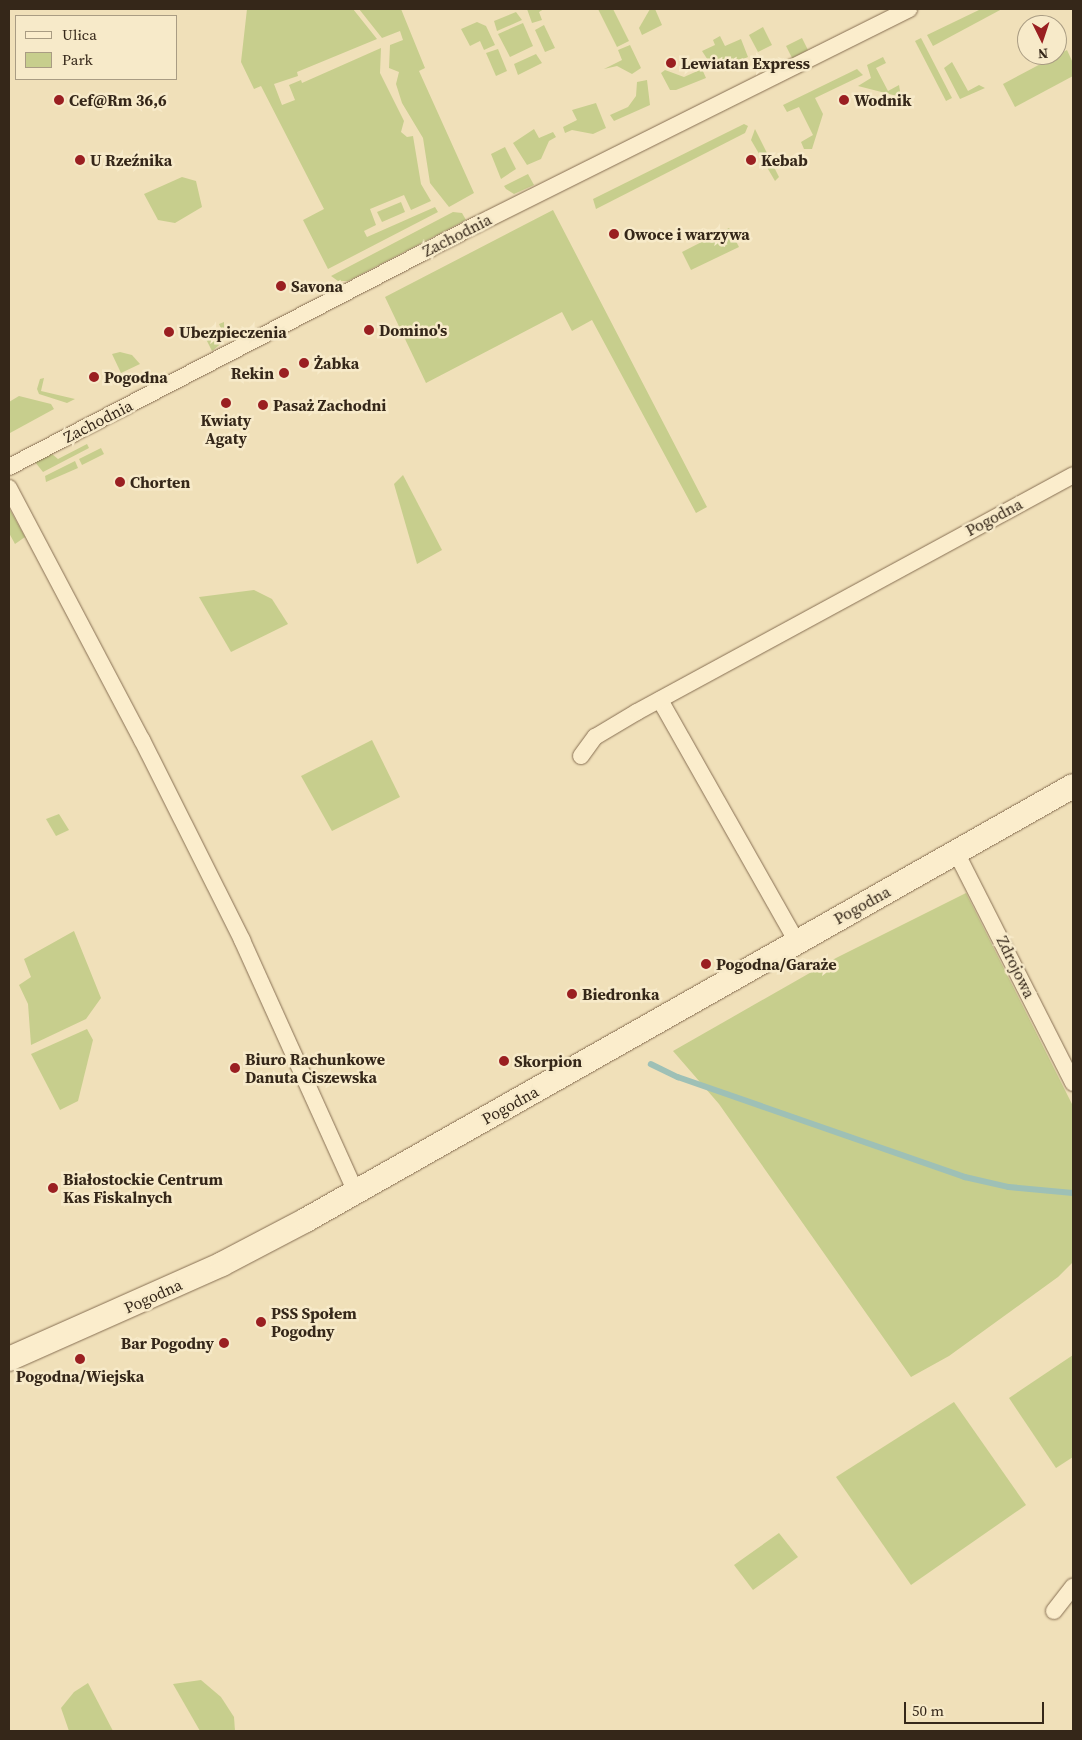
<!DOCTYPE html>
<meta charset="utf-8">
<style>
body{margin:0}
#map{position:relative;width:1082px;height:1740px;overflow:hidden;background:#f0e0b9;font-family:"Source Serif 4",serif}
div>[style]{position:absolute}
.green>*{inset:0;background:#c7ce8d}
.stream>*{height:5.5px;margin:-2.75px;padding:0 2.75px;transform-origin:2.75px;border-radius:2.75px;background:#9ec0b6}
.roads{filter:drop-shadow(0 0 1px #876f53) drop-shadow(0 0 1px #876f53)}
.street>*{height:16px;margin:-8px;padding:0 8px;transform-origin:8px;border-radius:8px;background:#fbedcc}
.secondary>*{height:24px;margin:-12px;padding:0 12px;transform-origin:12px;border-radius:12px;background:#fbedcc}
.dots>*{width:14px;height:14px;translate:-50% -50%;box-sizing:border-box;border:2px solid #f7eac9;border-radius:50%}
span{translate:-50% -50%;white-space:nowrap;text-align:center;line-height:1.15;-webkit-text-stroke:5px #f7eac9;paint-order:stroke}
.poi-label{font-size:16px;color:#352719;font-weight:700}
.left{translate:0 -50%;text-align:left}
.right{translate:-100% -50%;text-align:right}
.street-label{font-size:16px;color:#352719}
.frame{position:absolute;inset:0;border:10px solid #352719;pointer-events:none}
.legend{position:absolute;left:15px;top:15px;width:162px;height:65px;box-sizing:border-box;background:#f7eac9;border:1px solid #a99c83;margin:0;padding:6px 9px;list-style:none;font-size:15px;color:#352719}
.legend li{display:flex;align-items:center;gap:10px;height:25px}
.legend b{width:25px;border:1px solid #a99c83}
.north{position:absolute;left:1017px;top:15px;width:50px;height:50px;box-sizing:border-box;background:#f7eac9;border:1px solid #a99c83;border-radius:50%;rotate:176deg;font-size:14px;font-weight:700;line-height:20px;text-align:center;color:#352719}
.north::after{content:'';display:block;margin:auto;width:18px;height:22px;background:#9a1f21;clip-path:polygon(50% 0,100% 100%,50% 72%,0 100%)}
.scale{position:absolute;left:904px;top:1702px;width:140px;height:22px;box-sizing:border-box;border:2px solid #352719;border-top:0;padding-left:6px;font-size:15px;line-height:18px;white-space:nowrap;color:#352719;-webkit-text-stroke:4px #f7eac9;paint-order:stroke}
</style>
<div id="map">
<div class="green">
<i style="clip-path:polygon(247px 9px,353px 9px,377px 39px,297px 72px,298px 76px,274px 84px,282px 105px,295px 100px,289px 85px,301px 80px,302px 83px,381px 48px,380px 73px,404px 121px,401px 132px,407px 137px,413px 136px,421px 184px,431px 201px,411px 210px,404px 195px,370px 209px,376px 225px,364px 231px,367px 237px,435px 207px,438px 212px,328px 269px,303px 220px,324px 209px,261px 86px,254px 89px,241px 62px)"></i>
<i style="clip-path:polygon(359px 9px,401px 9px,425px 68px,419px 71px,474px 193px,449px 207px,430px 183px,423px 138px,402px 103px,396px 84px,399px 72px,389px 68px,390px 45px,403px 40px,400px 31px,382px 38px)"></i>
<i style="clip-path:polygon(527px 9px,544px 9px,539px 12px,542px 20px,532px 23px)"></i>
<i style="clip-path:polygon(598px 9px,613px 9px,629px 41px,617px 47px)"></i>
<i style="clip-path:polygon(650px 9px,655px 9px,662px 25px,642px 35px,639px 28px)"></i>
<i style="clip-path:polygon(981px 9px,1002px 9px,933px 46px,927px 35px)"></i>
<i style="clip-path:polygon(516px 12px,522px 20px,497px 31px,494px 21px)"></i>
<i style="clip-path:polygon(477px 22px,486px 26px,495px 45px,484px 50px,480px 41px,470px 46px,461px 29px)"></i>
<i style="clip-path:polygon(523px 23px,533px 46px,510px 57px,498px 34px)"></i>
<i style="clip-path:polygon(544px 25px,555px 48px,545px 52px,535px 30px)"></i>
<i style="clip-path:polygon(763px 27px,772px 45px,758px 52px,749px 35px)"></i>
<i style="clip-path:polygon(720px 36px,725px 46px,741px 39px,748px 57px,715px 71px,702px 51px,715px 45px,713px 40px)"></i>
<i style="clip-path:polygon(802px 38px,808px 50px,792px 58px,786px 46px)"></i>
<i style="clip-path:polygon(921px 38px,952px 98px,946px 101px,915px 41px)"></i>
<i style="clip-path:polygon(630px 45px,641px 68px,632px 74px,617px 66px,604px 69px,622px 60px,618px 50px)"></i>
<i style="clip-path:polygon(498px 49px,507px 71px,496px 76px,486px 53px)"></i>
<i style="clip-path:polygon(1067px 50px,1073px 63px,1073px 76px,1015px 107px,1003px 84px)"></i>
<i style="clip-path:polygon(536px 54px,542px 63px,518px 75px,514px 64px)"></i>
<i style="clip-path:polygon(883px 57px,886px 63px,876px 68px,888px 91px,899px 85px,901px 97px,858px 86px,871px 78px,867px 65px)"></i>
<i style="clip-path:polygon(952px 62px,968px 91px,979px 85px,985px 88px,960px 99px,944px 68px)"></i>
<i style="clip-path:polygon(702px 69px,706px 78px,676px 90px,670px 90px,661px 73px,665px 70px,684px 77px)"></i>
<i style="clip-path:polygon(857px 69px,863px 75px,815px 98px,823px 114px,812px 149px,804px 149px,801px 142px,813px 135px,799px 107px,787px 112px,783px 105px)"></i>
<i style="clip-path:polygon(647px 80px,650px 105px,614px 121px,610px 115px,628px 107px,636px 96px,637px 82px)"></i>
<i style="clip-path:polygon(596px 103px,606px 128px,593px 134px,572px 130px,565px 133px,563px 127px,577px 120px,572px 110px)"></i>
<i style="clip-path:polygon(744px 124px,748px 126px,745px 133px,596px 209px,593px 199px)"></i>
<i style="clip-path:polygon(534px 129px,539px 138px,553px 132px,556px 137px,549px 141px,541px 159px,527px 165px,513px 143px)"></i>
<i style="clip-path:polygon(755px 129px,779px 177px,775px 181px,751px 140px)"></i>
<i style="clip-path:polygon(505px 147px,516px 169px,501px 179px,491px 154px)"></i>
<i style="clip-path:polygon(528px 174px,534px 185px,514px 194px,506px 189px,504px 186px)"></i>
<i style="clip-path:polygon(182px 177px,196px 181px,202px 207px,175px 223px,158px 220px,144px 194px)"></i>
<i style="clip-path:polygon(401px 202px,405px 212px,382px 222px,377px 212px)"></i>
<i style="clip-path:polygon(553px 210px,707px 507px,696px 513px,592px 320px,572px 331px,562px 312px,426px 383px,385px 297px)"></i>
<i style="clip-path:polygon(453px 212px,462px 213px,466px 220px,348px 281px,338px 281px,331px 276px)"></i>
<i style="clip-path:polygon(729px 228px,739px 247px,691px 270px,682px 252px)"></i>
<i style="clip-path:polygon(224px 322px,224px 341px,212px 351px,206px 339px,224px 335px,219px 324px)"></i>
<i style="clip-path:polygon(120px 352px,132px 355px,140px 364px,121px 373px,112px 354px)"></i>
<i style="clip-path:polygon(44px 378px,41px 391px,75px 399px,67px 403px,39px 394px,37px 389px,40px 379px)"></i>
<i style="clip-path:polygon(19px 396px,51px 404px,54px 409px,10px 433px,9px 402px)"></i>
<i style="clip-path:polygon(87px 444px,89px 448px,43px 472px,35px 462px,52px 454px,58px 459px)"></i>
<i style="clip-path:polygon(101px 448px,104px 454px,82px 465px,79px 459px)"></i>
<i style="clip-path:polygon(75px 461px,78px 468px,46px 482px,45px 476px)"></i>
<i style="clip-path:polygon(403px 475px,442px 550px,417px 564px,394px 484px)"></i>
<i style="clip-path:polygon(9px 508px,25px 537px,15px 544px,9px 533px)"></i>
<i style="clip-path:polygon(254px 590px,272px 599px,288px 624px,231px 652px,199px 597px)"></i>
<i style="clip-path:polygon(372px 740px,400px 797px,332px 831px,301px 776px)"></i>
<i style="clip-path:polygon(59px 814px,69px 830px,56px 836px,46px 819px)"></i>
<i style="clip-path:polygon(966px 893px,1073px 1106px,1073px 1262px,1058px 1277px,949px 1356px,911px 1377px,719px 1104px,673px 1051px,836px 958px)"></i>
<i style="clip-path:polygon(74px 931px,101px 998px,86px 1019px,31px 1045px,28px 1004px,19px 985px,31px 977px,24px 959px)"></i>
<i style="clip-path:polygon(87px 1029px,93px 1040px,78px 1101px,60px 1110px,31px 1054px)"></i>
<i style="clip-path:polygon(1073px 1355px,1073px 1457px,1056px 1468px,1009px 1398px)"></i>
<i style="clip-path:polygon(954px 1402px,1026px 1505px,911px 1585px,836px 1477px)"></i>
<i style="clip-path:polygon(779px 1533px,798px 1557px,753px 1590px,734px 1565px)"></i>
<i style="clip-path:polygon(201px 1680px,221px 1697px,234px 1717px,235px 1731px,200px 1731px,173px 1684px)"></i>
<i style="clip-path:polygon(88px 1683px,113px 1731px,69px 1731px,61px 1708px,74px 1692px)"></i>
</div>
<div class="stream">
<i style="left:651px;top:1064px;width:30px;rotate:26deg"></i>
<i style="left:678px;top:1077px;width:304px;rotate:19.2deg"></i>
<i style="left:965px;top:1177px;width:45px;rotate:12.8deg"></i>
<i style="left:1009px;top:1187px;width:64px;rotate:5.4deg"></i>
</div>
<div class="roads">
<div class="street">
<i style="left:9px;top:467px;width:526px;rotate:-27.39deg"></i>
<i style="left:476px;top:225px;width:484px;rotate:-26.5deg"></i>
<i style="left:9px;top:488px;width:285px;rotate:62.2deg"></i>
<i style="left:142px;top:740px;width:224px;rotate:63.4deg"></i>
<i style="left:242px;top:940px;width:277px;rotate:65.7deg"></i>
<i style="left:660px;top:700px;width:278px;rotate:60.5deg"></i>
<i style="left:581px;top:756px;width:24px;rotate:-54deg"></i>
<i style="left:595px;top:737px;width:49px;rotate:-30.8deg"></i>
<i style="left:637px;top:712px;width:496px;rotate:-28.5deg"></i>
<i style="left:956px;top:852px;width:259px;rotate:63.1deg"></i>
<i style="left:1054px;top:1611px;width:31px;rotate:-52deg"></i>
</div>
<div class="secondary">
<i style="left:9px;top:1359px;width:233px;rotate:-24deg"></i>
<i style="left:222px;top:1264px;width:95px;rotate:-27.6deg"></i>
<i style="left:306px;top:1220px;width:881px;rotate:-29.5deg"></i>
</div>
</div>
<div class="dots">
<i style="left:671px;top:63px;background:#9a1f21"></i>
<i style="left:59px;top:100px;background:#9a1f21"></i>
<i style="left:844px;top:100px;background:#9a1f21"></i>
<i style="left:80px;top:160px;background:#9a1f21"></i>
<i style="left:751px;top:160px;background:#9a1f21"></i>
<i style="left:614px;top:234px;background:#9a1f21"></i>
<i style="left:281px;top:286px;background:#9a1f21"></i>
<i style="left:369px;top:330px;background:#9a1f21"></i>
<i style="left:169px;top:332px;background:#9a1f21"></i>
<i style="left:304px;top:363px;background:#9a1f21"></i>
<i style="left:284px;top:373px;background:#9a1f21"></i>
<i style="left:94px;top:377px;background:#9a1f21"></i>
<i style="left:226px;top:403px;background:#9a1f21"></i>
<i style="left:263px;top:405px;background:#9a1f21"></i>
<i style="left:120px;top:482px;background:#9a1f21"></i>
<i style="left:706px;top:964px;background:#9a1f21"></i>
<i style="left:572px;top:994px;background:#9a1f21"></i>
<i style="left:504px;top:1061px;background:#9a1f21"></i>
<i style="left:235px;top:1068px;background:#9a1f21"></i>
<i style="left:53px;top:1188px;background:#9a1f21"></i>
<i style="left:261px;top:1322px;background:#9a1f21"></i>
<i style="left:224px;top:1343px;background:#9a1f21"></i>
<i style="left:80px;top:1359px;background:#9a1f21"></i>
</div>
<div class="poi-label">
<span class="left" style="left:681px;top:63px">Lewiatan Express</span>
<span class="left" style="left:69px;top:100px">Cef@Rm 36,6</span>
<span class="left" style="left:854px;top:100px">Wodnik</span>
<span class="left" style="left:90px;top:160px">U Rzeźnika</span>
<span class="left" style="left:761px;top:160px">Kebab</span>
<span class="left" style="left:624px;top:234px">Owoce i warzywa</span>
<span class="left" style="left:291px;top:286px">Savona</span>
<span class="left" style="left:379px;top:330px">Domino's</span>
<span class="left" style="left:179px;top:332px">Ubezpieczenia</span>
<span class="left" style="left:314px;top:363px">Żabka</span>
<span class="right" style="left:274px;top:373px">Rekin</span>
<span class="left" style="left:104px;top:377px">Pogodna</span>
<span class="left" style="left:273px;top:405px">Pasaż Zachodni</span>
<span style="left:226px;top:429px">Kwiaty<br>Agaty</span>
<span class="left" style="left:130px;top:482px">Chorten</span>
<span class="left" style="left:716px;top:964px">Pogodna/Garaże</span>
<span class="left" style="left:582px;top:994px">Biedronka</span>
<span class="left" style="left:245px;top:1068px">Biuro Rachunkowe<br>Danuta Ciszewska</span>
<span class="left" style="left:514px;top:1061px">Skorpion</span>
<span class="left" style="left:63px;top:1188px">Białostockie Centrum<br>Kas Fiskalnych</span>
<span class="left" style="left:271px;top:1322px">PSS Społem<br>Pogodny</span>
<span class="right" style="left:214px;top:1343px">Bar Pogodny</span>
<span style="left:80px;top:1376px">Pogodna/Wiejska</span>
</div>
<div class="street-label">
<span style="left:457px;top:235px;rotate:-27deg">Zachodnia</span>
<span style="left:98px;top:421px;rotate:-27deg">Zachodnia</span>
<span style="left:994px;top:517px;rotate:-28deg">Pogodna</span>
<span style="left:862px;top:905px;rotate:-29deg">Pogodna</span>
<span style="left:1016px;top:967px;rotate:64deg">Zdrojowa</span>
<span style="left:510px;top:1105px;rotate:-29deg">Pogodna</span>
<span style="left:153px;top:1296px;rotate:-24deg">Pogodna</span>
</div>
<div class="frame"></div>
<ul class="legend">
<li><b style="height:6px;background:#fbedcc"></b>Ulica</li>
<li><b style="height:14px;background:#c7ce8d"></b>Park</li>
</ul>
<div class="north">N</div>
<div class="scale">50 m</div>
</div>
